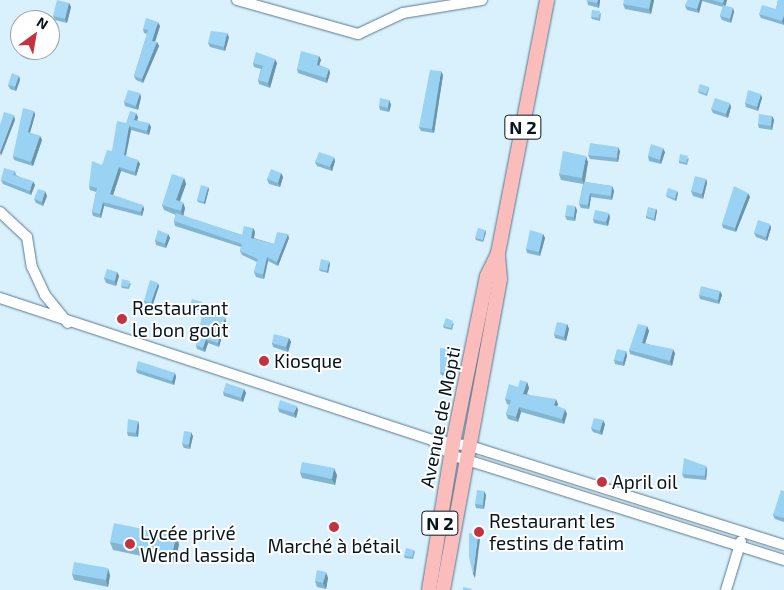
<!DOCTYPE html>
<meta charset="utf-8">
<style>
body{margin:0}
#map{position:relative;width:784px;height:590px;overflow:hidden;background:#d9f0fd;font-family:"Exo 2",sans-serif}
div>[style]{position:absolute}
.roads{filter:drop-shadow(0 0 1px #56798c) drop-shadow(0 0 1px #56798c)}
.minor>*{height:10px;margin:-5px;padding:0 5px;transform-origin:5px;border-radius:5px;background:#fff}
.major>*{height:14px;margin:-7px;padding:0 7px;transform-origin:7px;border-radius:7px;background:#fbbdbc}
.wall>*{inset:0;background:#84b5d0}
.shaded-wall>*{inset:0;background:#6b93a9}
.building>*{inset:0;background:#99d2f2}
.dots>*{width:14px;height:14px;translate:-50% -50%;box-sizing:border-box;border:2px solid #fff;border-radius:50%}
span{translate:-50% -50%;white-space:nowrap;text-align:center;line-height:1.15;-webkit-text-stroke:4px #fff;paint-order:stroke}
.shield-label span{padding:1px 4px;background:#fff;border:1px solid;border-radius:4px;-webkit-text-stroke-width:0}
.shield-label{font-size:18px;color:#07151c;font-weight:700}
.poi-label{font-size:19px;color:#07151c}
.left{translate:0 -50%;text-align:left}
.street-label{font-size:19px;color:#07151c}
.north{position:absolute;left:10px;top:10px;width:50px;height:50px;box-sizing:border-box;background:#fff;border:1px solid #9ca1a4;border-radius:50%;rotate:32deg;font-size:14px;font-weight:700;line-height:20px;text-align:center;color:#07151c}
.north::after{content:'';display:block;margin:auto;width:18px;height:22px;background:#c3323f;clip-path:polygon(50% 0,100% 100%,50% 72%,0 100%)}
</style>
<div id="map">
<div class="roads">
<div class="minor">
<i style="left:237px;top:0;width:126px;rotate:15.7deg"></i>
<i style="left:358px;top:34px;width:50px;rotate:-25deg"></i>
<i style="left:403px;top:13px;width:80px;rotate:-9.3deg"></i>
<i style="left:0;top:212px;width:37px;rotate:43deg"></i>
<i style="left:27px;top:237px;width:30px;rotate:81deg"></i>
<i style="left:32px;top:267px;width:31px;rotate:65deg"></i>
<i style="left:45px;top:295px;width:36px;rotate:51deg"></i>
<i style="left:0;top:298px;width:455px;rotate:18.2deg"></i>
<i style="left:432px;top:440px;width:38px;rotate:9deg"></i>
<i style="left:470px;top:446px;width:329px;rotate:17.5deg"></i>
<i style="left:433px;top:441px;width:23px;rotate:38deg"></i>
<i style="left:451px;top:455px;width:349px;rotate:17.5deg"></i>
<i style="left:726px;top:590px;width:51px;rotate:-73deg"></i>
</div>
<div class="major">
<i style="left:429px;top:590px;width:149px;rotate:-80.7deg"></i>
<i style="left:453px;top:443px;width:170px;rotate:-78.5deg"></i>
<i style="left:487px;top:276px;width:25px;rotate:-64deg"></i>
<i style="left:498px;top:253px;width:258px;rotate:-79deg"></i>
<i style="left:443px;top:590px;width:316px;rotate:-79.6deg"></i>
<i style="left:500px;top:279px;width:25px;rotate:-95deg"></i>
</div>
</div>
<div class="wall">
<i style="clip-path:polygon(587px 0,600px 0,599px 8px,588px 5px)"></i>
<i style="clip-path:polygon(654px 0,651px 14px,625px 9px,623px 4px)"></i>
<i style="clip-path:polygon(688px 0,727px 0,725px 6px,733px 8px,734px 12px,731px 23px,722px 20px,720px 16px,723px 7px,702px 1px,699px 13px,687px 10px,685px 6px)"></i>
<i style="clip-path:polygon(778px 0,784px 25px,761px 18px,759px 14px,776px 9px)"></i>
<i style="clip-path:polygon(69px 3px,71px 7px,67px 23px,55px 20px,53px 16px)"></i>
<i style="clip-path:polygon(601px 13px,600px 21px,592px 19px,591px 17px)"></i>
<i style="clip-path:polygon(160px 26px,155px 42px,157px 42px,159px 46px,143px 83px,136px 80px,134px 76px,147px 34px,144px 33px,143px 29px)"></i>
<i style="clip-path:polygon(229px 37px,225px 51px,210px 47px,208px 43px)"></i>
<i style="clip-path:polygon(319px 56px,321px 60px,319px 65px,329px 69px,330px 73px,327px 83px,298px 73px,297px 69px)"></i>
<i style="clip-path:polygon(253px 63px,277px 63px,270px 88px,259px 84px,258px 80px,261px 69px,254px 67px)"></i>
<i style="clip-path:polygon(443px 75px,434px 133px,421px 131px,419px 127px)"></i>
<i style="clip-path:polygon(19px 76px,20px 80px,16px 91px,10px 89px,8px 85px)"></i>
<i style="clip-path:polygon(709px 87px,709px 89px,707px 96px,699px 93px,698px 91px)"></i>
<i style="clip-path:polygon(141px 97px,138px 110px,125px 106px,124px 102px)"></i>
<i style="clip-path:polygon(762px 98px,758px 111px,746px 107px,745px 103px)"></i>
<i style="clip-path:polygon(389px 100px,391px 105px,389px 112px,380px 110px,379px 106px)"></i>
<i style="clip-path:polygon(731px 107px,728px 118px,713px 113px,711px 109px)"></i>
<i style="clip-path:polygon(34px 111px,35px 115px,30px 133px,40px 136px,42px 140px,33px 166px,14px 160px,13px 156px)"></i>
<i style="clip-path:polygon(772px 116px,774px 120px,772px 130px,759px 128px,758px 124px)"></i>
<i style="clip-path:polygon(138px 117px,137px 120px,151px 127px,149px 135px,131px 130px,126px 156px,140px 164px,136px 176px,121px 171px,113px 195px,144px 209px,142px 216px,104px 206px,101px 218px,93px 216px,92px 212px,96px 192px,90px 190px,89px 186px,102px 165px,112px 151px,126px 123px)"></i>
<i style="clip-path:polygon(620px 151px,618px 162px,590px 159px,588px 155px)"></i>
<i style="clip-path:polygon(665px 152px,661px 164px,649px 161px,648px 156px)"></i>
<i style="clip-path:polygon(689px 158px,687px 165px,679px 163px,679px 161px)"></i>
<i style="clip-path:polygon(335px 161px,332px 171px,317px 166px,315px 162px)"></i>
<i style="clip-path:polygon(588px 162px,585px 182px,612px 186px,614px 191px,612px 200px,591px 197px,589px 209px,581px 208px,579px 204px,583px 184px,561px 180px,559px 174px)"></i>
<i style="clip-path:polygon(15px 171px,16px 175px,35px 185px,31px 195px,3px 184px,1px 180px)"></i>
<i style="clip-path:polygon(281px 173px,283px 177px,280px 187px,269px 184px,267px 179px)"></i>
<i style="clip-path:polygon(184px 178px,186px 184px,180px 201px,185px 208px,183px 216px,242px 235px,253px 228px,255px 232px,254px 238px,274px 244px,289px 238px,278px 266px,268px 261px,264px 279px,256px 277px,254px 272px,257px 262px,242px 255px,240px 251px,241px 247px,175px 226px,174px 221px,176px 215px,164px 210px,162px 205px)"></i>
<i style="clip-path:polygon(706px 179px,707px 183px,703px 199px,693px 196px,691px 191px)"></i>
<i style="clip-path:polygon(209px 189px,205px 204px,198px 202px,197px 200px)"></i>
<i style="clip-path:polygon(678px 193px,676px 201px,667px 197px,666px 195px)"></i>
<i style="clip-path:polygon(47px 196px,43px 206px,36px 203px,34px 199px)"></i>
<i style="clip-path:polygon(750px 197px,736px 232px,723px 228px,722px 224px)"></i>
<i style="clip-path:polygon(656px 209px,657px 211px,655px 221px,646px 218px,646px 216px)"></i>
<i style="clip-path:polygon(577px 210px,575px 221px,567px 220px,565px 216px)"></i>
<i style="clip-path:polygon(610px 217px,608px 226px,594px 223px,593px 219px)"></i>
<i style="clip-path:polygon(771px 228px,767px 241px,756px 237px,754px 233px)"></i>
<i style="clip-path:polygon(486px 232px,483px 242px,476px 240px,475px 238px)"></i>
<i style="clip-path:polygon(168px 234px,170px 238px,166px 248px,156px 245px,155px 240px)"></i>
<i style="clip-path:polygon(543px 234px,545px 238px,540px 256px,527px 253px,526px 249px)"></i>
<i style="clip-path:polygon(330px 264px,328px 273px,320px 271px,319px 269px)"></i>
<i style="clip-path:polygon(117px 272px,119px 276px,116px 286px,106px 283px,104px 278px)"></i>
<i style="clip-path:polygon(131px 283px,129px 289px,122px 288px,121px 286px)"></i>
<i style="clip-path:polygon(159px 286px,152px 307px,145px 304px,144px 301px)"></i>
<i style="clip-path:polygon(720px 291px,722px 295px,719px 304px,700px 299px,699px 295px)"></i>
<i style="clip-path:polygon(203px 304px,201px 311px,191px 308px,190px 306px)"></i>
<i style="clip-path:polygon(226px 321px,219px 347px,208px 343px,205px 352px,197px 349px,196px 345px)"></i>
<i style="clip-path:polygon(454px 323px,452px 330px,444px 328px,443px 326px)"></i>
<i style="clip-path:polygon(567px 324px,569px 329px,566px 341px,555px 338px,554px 334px)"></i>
<i style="clip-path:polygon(647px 326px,649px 331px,645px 343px,675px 353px,672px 366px,630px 354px,629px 350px)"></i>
<i style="clip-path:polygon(289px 338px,291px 342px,288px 352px,273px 347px,272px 343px)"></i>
<i style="clip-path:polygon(453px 350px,454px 353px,450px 377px,441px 375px,440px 372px)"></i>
<i style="clip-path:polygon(626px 351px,627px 356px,624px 366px,615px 364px,614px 360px)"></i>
<i style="clip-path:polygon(136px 369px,175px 373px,176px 377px,174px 385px,137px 373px)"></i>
<i style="clip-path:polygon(527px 382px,529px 388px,527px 394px,558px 404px,557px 406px,567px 414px,564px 424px,521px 412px,518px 422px,508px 419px,506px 414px,509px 405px,507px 404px,505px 399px,518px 387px)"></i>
<i style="clip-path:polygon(244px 389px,246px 393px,243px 402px,224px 396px,223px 392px)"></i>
<i style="clip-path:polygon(278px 408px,298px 410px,296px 418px,279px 412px)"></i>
<i style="clip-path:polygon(138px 421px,139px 425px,138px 437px,128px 436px,127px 432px)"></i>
<i style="clip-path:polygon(605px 424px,602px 435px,593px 432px,591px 428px)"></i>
<i style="clip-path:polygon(193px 436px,190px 449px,184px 448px,182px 444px)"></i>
<i style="clip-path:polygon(706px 466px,707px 470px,706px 480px,684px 478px,682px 474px)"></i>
<i style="clip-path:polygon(300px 472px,337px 475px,335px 485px,302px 478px)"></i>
<i style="clip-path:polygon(784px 491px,784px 522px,775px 519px,773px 515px)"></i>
<i style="clip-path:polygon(486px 495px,484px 509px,476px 508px,475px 504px)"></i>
<i style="clip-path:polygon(110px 542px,179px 544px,175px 563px,113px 550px)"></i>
<i style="clip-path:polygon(414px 550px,415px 552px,413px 559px,405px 558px,404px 556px)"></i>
<i style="clip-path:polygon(72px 574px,110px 575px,108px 587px,74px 580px)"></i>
<i style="clip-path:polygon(328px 578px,326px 589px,317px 587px,315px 581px)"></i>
</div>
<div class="shaded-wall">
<i style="clip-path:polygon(598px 0,600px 0,599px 8px,597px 3px)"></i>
<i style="clip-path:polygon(651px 0,654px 0,651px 14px,649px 9px)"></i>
<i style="clip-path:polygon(700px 0,702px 0,702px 1px,699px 13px,697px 9px)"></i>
<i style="clip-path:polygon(724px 0,727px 0,725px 8px,723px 3px)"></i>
<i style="clip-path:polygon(69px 3px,71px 7px,67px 23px,65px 19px)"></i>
<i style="clip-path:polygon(733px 8px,734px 12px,731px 23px,730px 19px)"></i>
<i style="clip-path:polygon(784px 15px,784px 25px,782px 21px)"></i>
<i style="clip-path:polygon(158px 22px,160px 26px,154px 45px,152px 41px)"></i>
<i style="clip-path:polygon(227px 33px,229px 37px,225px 51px,224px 47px)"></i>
<i style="clip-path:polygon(157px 42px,159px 46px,143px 83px,142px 79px)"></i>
<i style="clip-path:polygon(319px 56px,321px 60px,318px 69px,317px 65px)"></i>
<i style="clip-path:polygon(275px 59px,277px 63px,270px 88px,268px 83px)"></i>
<i style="clip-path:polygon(329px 69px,330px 73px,327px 83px,326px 78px)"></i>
<i style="clip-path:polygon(441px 71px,443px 75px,434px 133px,432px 129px)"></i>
<i style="clip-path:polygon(19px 76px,20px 80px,16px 91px,15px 87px)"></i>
<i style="clip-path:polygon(140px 93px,141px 97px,138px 110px,136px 106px)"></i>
<i style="clip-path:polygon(761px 94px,762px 98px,758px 111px,757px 107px)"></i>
<i style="clip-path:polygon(389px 100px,391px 105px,389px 112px,388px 108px)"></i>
<i style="clip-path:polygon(730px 103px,731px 107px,728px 118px,726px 114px)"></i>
<i style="clip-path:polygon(34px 111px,35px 115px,29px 136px,28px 132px)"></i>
<i style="clip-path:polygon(136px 113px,138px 117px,136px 124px,134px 120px)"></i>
<i style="clip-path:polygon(14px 115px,15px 120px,1px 156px,0 152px)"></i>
<i style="clip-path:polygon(772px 116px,774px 120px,772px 130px,771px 126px)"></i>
<i style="clip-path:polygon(149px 123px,151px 127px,149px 135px,147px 131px)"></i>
<i style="clip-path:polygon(129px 126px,131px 130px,125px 159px,124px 155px)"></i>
<i style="clip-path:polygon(40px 136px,42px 140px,33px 166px,31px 162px)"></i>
<i style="clip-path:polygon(618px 147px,620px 151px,618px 162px,617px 158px)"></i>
<i style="clip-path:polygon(663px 148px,665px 152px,661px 164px,660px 160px)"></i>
<i style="clip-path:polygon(586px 156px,588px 162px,584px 185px,582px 178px)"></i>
<i style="clip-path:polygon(334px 157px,335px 161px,332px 171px,330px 167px)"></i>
<i style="clip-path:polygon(138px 160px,140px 164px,136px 176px,135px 172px)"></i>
<i style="clip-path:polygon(119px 167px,121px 171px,112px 198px,110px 194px)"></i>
<i style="clip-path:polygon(281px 173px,283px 177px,280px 187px,278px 183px)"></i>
<i style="clip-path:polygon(184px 178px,186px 184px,178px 206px,176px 200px)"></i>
<i style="clip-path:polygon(706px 179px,707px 183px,703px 199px,702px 194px)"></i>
<i style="clip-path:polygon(33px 181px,35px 185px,31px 195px,30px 191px)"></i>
<i style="clip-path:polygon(612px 186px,614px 191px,612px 200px,611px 196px)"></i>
<i style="clip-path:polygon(208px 187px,209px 189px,205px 204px,204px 202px)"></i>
<i style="clip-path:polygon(45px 191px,47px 196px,43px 206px,42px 202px)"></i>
<i style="clip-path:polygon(677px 191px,678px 193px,676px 201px,675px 199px)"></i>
<i style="clip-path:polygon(590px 193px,591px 197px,589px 209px,588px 205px)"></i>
<i style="clip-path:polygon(748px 193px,750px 197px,736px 232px,735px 228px)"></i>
<i style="clip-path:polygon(103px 202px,104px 206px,101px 218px,100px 214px)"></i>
<i style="clip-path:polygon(183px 202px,185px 208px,183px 217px,181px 211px)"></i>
<i style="clip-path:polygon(143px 205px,144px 209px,142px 216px,141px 212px)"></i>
<i style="clip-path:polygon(575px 206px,577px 210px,575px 221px,574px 217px)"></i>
<i style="clip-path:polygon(656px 209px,657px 211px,655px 221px,654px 219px)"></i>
<i style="clip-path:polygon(609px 213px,610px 217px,608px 226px,606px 222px)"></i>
<i style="clip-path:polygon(770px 224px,771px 228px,767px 241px,766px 237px)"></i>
<i style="clip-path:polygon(253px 228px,255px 232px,253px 242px,251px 238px)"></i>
<i style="clip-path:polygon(485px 230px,486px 232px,483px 242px,483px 240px)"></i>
<i style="clip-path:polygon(168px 234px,170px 238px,166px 248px,165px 244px)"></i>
<i style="clip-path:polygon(288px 234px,289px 238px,278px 266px,277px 262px)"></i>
<i style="clip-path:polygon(543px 234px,545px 238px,540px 256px,539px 252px)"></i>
<i style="clip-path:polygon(267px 257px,268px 261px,264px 279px,263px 275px)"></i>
<i style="clip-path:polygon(329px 261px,330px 264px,328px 273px,327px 271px)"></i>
<i style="clip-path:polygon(117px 272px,119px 276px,116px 286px,115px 281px)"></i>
<i style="clip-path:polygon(158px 283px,159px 286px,152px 307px,151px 303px)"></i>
<i style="clip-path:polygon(720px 291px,722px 295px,719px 304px,718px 300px)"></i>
<i style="clip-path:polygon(225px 317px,226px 321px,219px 347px,218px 343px)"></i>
<i style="clip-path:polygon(567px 324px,569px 329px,566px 341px,564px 337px)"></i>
<i style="clip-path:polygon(647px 326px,649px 331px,644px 347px,642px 343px)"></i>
<i style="clip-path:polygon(289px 338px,291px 342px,288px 352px,286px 347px)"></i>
<i style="clip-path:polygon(206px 339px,208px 343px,205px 352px,203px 348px)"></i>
<i style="clip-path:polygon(673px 349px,675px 353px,672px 366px,670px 361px)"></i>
<i style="clip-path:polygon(453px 350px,454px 353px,450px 377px,449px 374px)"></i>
<i style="clip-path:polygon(626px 351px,627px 356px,624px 366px,623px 362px)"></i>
<i style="clip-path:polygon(175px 373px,176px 377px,174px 385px,172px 381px)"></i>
<i style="clip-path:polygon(527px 382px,529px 388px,525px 399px,523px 394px)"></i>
<i style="clip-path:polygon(244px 389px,246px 393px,243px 402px,241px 398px)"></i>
<i style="clip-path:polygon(556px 399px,558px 404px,556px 410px,554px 405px)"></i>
<i style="clip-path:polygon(297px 406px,298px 410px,296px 418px,294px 413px)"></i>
<i style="clip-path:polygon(519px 407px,521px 412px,518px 422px,516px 417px)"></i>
<i style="clip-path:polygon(565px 409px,567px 414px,564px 424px,562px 419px)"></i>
<i style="clip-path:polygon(603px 420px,605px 424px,602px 435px,600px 431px)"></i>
<i style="clip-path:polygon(138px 421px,139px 425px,138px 437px,136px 433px)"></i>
<i style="clip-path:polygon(191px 432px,193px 436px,190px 449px,189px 445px)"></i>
<i style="clip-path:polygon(706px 466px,707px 470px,706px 480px,705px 476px)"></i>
<i style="clip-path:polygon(334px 468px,337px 475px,335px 485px,332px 479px)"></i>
<i style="clip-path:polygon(484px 491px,486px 495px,484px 509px,483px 505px)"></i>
<i style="clip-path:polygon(478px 535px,480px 539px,475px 578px,473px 574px)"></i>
<i style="clip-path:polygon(176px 536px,179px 544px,175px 563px,172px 555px)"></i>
<i style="clip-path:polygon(108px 568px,110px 575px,108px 587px,106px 580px)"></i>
<i style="clip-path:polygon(326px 572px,328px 578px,326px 589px,323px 583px)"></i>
</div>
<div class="building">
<i style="clip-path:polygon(57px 0,69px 3px,65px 19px,53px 16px)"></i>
<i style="clip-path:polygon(587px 0,598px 0,597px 3px,586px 1px)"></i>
<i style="clip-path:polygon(624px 0,651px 0,649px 9px,623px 4px)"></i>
<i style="clip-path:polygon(688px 0,700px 0,697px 9px,685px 6px)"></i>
<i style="clip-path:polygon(712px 0,724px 0,723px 3px)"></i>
<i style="clip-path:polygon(778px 0,784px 0,784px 15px,782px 21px,759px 14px,762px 5px,776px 9px)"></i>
<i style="clip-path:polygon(723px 5px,733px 8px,730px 19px,720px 16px)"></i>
<i style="clip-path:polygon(592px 10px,600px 11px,599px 18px,591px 17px)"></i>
<i style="clip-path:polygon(146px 18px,158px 22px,152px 41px,157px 42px,142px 79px,134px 76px,148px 30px,143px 29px)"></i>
<i style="clip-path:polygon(211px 31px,227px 33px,224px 47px,208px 43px)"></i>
<i style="clip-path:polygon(301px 51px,319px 56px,317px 65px,329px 69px,326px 78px,297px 69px)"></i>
<i style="clip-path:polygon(256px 52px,275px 59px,268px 83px,258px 80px,263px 66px,253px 63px)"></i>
<i style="clip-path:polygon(430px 70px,441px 71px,432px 129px,419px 127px)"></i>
<i style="clip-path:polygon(12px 73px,19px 76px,15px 87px,8px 85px)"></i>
<i style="clip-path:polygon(700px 84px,709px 87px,706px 94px,698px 91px)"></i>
<i style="clip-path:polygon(128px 90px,140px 93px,136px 106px,124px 102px)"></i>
<i style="clip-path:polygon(748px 90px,761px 94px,757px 107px,745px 103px)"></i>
<i style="clip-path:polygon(380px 98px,389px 100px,388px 108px,379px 106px)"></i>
<i style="clip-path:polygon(715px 98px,730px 103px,726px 114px,711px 109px)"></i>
<i style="clip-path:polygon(23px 108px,34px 111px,28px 132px,40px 136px,31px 162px,13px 156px)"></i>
<i style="clip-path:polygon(130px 111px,136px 113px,134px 120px,149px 123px,147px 131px,129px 126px,124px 155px,138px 160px,135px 172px,119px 167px,110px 194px,143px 205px,141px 212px,103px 202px,100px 214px,92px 212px,97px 188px,89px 186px,92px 161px,102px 165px,107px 150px,112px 151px,117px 121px,126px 123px)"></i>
<i style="clip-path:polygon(4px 112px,14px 115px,0 152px,0 125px)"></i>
<i style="clip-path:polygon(759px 114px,772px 116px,771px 126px,758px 124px)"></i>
<i style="clip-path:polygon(590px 143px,618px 147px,617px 158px,588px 155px)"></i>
<i style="clip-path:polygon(651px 144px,663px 148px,660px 160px,648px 156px)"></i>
<i style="clip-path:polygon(563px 151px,586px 156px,582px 178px,559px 174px)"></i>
<i style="clip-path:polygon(319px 152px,334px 157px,330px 167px,315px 162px)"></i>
<i style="clip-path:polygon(680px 154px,688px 156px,686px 163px,679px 161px)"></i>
<i style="clip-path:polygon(4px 168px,15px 171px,13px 175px,33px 181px,30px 191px,1px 180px)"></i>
<i style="clip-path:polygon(271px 169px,281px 173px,278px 183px,267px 179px)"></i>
<i style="clip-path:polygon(172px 174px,184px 178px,176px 200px,183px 202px,181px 211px,162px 205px)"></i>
<i style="clip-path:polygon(695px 176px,706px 179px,702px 194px,691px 191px)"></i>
<i style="clip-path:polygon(584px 182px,612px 186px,611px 196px,590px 193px,588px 205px,579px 204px)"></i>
<i style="clip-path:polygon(201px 185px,208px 187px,204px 202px,197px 200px)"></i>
<i style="clip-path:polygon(734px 186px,748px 193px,735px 228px,722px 224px)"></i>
<i style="clip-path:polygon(668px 188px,677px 191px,675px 199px,666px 195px)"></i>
<i style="clip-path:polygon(38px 189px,45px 191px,42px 202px,34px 199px)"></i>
<i style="clip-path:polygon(567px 205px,575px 206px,574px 217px,565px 216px)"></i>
<i style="clip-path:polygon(648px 207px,656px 209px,654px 219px,646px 216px)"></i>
<i style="clip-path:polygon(595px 210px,609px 213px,606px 222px,593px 219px)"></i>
<i style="clip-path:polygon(176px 213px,242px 235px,244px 226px,253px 228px,251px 238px,274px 244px,277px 232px,288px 234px,277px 262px,267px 257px,263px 275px,254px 272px,258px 259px,240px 251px,242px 244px,174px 221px)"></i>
<i style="clip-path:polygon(758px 220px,770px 224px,766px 237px,754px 233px)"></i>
<i style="clip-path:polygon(478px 228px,485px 230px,483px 240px,475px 238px)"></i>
<i style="clip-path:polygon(158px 230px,168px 234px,165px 244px,155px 240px)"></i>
<i style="clip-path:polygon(530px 230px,543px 234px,539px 252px,526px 249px)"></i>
<i style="clip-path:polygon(321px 259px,329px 261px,327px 271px,319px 269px)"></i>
<i style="clip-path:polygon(107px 269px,117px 272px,115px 281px,104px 278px)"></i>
<i style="clip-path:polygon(122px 279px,130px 281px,128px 287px,121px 286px)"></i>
<i style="clip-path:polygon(150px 280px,158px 283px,151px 303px,144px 301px)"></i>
<i style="clip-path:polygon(701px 286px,720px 291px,718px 300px,699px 295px)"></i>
<i style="clip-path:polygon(192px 299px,202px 302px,200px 309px,190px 306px)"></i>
<i style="clip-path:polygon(203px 311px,225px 317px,218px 343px,206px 339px,203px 348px,196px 345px)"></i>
<i style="clip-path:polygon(446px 318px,453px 321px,451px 328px,443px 326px)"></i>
<i style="clip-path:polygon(557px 322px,567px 324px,564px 337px,554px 334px)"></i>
<i style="clip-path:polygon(638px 324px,647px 326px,642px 343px,673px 349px,670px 361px,629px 350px)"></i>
<i style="clip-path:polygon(274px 334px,289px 338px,286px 347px,272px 343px)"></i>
<i style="clip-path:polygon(440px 348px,453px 350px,449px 374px,440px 372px)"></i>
<i style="clip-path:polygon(617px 349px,626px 351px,623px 362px,614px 360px)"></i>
<i style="clip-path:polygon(138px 361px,175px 373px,172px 381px,136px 369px)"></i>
<i style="clip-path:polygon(520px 380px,527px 382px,523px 394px,556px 399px,554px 405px,565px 409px,562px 419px,519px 407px,516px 417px,506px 414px,511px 400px,505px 399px,509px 384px,518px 387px)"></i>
<i style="clip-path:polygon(226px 383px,244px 389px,241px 398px,223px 392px)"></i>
<i style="clip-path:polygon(280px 400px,297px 406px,294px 413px,278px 408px)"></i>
<i style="clip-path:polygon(594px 418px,603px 420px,600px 431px,591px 428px)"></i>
<i style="clip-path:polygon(128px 419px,138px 421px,136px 433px,127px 432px)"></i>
<i style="clip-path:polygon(184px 431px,191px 432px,189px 445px,182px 444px)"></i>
<i style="clip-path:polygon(684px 458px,706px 466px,705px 476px,682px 474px)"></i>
<i style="clip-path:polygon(302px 462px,334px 468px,332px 479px,300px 472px)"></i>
<i style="clip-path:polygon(477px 490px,484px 491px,483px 505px,475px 504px)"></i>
<i style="clip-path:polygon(781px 490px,784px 491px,784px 518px,773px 515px)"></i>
<i style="clip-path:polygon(114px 523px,176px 536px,172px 555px,110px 542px)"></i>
<i style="clip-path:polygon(469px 533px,478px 535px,473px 574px,469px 557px)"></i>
<i style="clip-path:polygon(406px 548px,414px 550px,412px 557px,404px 556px)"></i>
<i style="clip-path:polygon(74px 562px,108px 568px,106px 580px,72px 574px)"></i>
<i style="clip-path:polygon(317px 570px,326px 572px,323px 583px,315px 581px)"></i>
<i style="clip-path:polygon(463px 587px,472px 589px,471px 590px,463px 590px)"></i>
</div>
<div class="dots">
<i style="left:122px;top:319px;background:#c3323f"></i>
<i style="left:264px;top:361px;background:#c3323f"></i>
<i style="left:602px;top:482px;background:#c3323f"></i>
<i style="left:334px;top:527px;background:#c3323f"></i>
<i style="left:479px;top:532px;background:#c3323f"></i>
<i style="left:130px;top:544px;background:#c3323f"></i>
</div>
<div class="shield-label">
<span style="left:523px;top:127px">N 2</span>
<span style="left:440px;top:523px">N 2</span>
</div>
<div class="poi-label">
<span class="left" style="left:132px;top:319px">Restaurant<br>le bon goût</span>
<span class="left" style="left:274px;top:361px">Kiosque</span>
<span class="left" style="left:612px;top:482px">April oil</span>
<span class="left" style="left:489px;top:532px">Restaurant les<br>festins de fatim</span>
<span class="left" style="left:140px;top:544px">Lycée privé<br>Wend lassida</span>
<span style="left:334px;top:546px">Marché à bétail</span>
</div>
<div class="street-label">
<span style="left:440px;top:417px;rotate:-79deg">Avenue de Mopti</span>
</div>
<div class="north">N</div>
</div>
